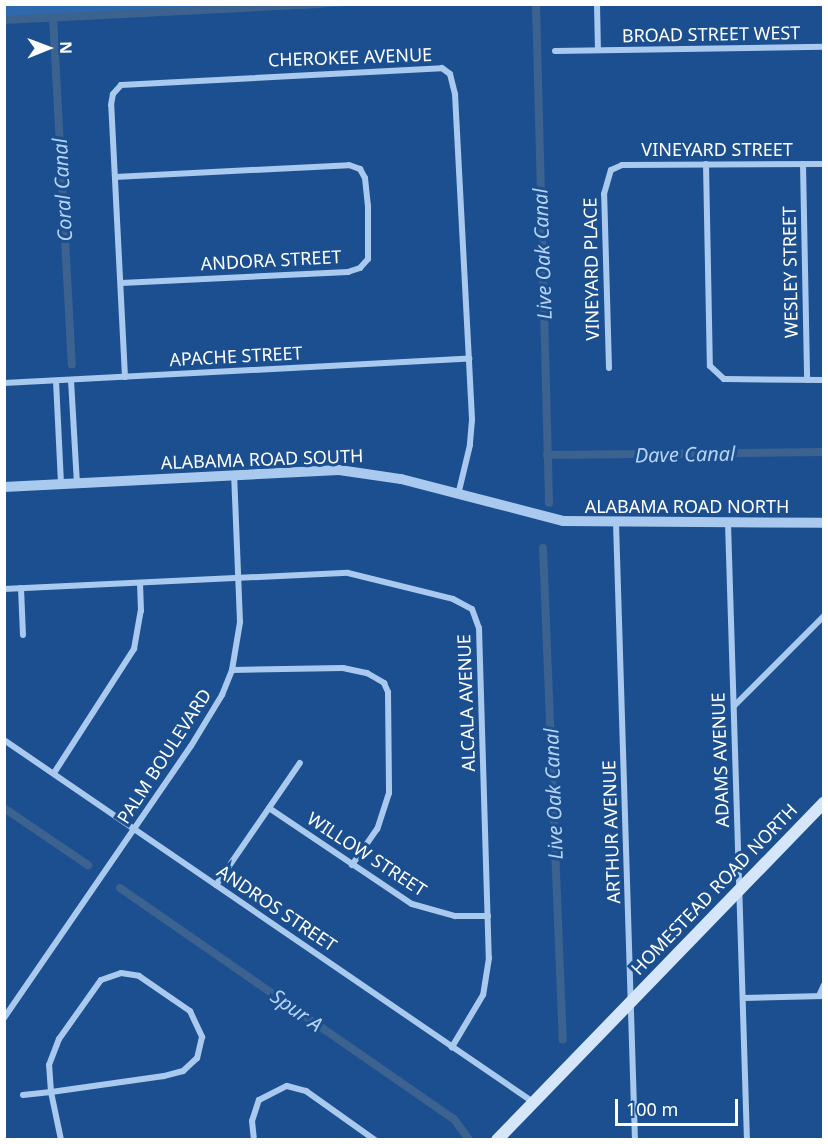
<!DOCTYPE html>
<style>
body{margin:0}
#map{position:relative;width:828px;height:1144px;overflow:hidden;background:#1b4f8f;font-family:"Noto Sans",sans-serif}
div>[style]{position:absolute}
.green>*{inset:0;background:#2e69ad}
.canal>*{height:8px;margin:-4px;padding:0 4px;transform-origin:4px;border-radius:4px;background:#3c6290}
.minor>*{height:6px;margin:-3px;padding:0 3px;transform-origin:3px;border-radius:3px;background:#a9c9ee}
.tertiary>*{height:10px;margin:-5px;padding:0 5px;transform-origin:5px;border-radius:5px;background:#a9c9ee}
.secondary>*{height:12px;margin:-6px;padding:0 6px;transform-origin:6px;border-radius:6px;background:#d6e6fa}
span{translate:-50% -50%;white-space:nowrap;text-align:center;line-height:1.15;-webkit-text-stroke:6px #1b4f8f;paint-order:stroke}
.street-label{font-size:18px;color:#fff}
.water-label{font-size:20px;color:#b5d3f5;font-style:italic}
.frame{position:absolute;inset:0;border:6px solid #fff;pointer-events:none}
.north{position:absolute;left:18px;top:18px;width:60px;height:60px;-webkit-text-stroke:4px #1b4f8f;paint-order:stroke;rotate:89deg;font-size:16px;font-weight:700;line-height:24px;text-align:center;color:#fff}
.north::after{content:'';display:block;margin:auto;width:21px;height:27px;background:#fff;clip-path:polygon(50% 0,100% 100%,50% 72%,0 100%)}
.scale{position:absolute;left:615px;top:1099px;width:123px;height:27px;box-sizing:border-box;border:3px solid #fff;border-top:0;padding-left:8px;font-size:18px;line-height:21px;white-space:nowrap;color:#fff;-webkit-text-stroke:4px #1b4f8f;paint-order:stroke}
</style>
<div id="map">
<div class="green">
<i style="clip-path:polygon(5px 4px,372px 4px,372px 5px,5px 22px)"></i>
</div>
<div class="canal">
<i style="left:536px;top:4px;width:499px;rotate:88.5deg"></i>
<i style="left:53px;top:17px;width:348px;rotate:86.9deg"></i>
<i style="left:4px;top:20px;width:316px;rotate:-2.9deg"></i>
<i style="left:547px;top:455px;width:277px;rotate:-0.6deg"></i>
<i style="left:543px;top:548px;width:492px;rotate:87.7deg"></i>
<i style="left:4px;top:808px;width:102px;rotate:34.2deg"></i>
<i style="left:120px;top:888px;width:406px;rotate:34.7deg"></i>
<i style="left:454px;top:1119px;width:24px;rotate:54deg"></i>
</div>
<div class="minor">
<i style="left:597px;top:4px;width:46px;rotate:88.8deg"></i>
<i style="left:555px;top:51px;width:269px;rotate:-0.9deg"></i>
<i style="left:706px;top:164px;width:202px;rotate:88.9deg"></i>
<i style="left:710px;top:366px;width:19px;rotate:43deg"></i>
<i style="left:724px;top:379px;width:100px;rotate:0.6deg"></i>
<i style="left:803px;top:164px;width:216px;rotate:88.9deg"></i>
<i style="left:115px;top:177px;width:234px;rotate:-2.9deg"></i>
<i style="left:349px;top:165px;width:12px;rotate:20deg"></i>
<i style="left:360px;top:169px;width:10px;rotate:61deg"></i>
<i style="left:365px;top:178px;width:28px;rotate:84deg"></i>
<i style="left:368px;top:206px;width:53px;rotate:90deg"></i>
<i style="left:368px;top:259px;width:12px;rotate:132deg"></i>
<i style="left:360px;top:268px;width:13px;rotate:162deg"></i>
<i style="left:348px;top:272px;width:227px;rotate:177.2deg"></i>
<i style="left:609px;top:368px;width:174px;rotate:-91.6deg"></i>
<i style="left:604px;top:194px;width:25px;rotate:-74deg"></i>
<i style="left:611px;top:170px;width:12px;rotate:-24deg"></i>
<i style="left:622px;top:165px;width:202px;rotate:-0.3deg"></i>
<i style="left:125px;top:377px;width:272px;rotate:-92.9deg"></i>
<i style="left:111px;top:105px;width:11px;rotate:-80deg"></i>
<i style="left:113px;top:94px;width:12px;rotate:-48deg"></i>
<i style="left:121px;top:85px;width:321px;rotate:-3deg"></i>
<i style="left:442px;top:68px;width:10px;rotate:37deg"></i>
<i style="left:450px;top:74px;width:21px;rotate:76deg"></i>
<i style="left:455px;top:94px;width:326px;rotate:87deg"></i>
<i style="left:472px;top:420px;width:25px;rotate:95deg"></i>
<i style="left:470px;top:445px;width:51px;rotate:103.5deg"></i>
<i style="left:71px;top:380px;width:103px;rotate:86.7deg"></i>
<i style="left:56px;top:381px;width:103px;rotate:87.2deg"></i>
<i style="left:4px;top:383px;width:466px;rotate:-3deg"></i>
<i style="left:616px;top:523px;width:617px;rotate:88.24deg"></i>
<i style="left:728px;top:523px;width:617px;rotate:88.24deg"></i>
<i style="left:21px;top:588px;width:47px;rotate:87.6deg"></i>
<i style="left:4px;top:589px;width:344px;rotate:-2.7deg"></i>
<i style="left:348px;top:573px;width:108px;rotate:13.9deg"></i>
<i style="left:453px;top:599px;width:21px;rotate:28deg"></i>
<i style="left:472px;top:609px;width:20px;rotate:70deg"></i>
<i style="left:479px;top:628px;width:330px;rotate:88.3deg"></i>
<i style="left:489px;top:958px;width:37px;rotate:99deg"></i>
<i style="left:483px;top:995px;width:61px;rotate:120.8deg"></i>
<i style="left:232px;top:670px;width:111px;rotate:-1deg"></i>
<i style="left:343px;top:668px;width:25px;rotate:12deg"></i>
<i style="left:367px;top:673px;width:20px;rotate:30deg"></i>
<i style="left:384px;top:683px;width:10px;rotate:66deg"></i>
<i style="left:388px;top:692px;width:101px;rotate:89.4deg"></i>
<i style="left:389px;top:793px;width:38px;rotate:108deg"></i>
<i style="left:377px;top:829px;width:44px;rotate:124.8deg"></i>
<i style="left:734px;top:706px;width:127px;rotate:-45deg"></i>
<i style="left:4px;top:740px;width:641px;rotate:34.38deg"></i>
<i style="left:54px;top:773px;width:148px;rotate:-57.2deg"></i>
<i style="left:134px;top:649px;width:39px;rotate:-80deg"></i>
<i style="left:141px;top:611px;width:28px;rotate:-92deg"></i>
<i style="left:269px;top:808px;width:172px;rotate:33.9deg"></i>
<i style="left:412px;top:904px;width:45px;rotate:15.6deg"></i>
<i style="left:455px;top:916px;width:33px"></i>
<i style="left:216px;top:885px;width:148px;rotate:-55.5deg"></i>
<i style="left:121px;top:973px;width:18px;rotate:9deg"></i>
<i style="left:139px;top:976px;width:62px;rotate:34.5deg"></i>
<i style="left:190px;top:1011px;width:29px;rotate:65deg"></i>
<i style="left:202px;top:1037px;width:22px;rotate:103deg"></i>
<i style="left:197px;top:1058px;width:19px;rotate:137deg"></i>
<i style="left:183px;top:1071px;width:20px;rotate:165deg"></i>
<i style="left:164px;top:1076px;width:114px;rotate:171.9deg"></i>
<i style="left:51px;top:1092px;width:27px;rotate:-94deg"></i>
<i style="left:49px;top:1065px;width:28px;rotate:-69deg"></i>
<i style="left:59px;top:1039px;width:72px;rotate:-54.6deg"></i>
<i style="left:101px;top:980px;width:21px;rotate:-19deg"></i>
<i style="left:819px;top:996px;width:12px;rotate:-66deg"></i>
<i style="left:743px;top:998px;width:81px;rotate:-1.4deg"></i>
<i style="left:4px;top:1018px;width:330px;rotate:-55.5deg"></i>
<i style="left:191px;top:746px;width:60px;rotate:-58.7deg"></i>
<i style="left:222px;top:695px;width:27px;rotate:-68deg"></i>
<i style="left:232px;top:670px;width:49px;rotate:-80.5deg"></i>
<i style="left:240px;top:622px;width:147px;rotate:-92.3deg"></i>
<i style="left:23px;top:1095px;width:28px;rotate:-6deg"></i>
<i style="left:51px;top:1092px;width:49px;rotate:78.2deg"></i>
<i style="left:254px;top:1140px;width:19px;rotate:-96deg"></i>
<i style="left:252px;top:1121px;width:22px;rotate:-72deg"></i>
<i style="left:259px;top:1100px;width:31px;rotate:-27deg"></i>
<i style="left:287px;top:1086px;width:20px;rotate:15deg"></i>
<i style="left:306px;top:1091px;width:85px;rotate:35.4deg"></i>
</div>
<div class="tertiary">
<i style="left:4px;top:487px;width:335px;rotate:-2.9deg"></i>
<i style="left:339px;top:470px;width:63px;rotate:8.3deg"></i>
<i style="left:401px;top:479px;width:167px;rotate:14.5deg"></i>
<i style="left:563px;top:521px;width:261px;rotate:0.4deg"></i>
</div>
<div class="secondary">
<i style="left:497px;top:1140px;width:470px;rotate:-45.9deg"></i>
</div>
<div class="street-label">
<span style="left:711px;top:34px;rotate:-1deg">BROAD STREET WEST</span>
<span style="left:350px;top:57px;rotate:-2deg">CHEROKEE AVENUE</span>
<span style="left:717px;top:149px">VINEYARD STREET</span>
<span style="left:271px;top:260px;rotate:-3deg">ANDORA STREET</span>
<span style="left:591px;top:269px;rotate:-91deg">VINEYARD PLACE</span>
<span style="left:790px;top:272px;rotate:-91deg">WESLEY STREET</span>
<span style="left:236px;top:356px;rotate:-3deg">APACHE STREET</span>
<span style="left:262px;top:459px;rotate:-2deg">ALABAMA ROAD SOUTH</span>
<span style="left:687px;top:506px">ALABAMA ROAD NORTH</span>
<span style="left:466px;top:703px;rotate:-92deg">ALCALA AVENUE</span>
<span style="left:164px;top:756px;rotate:-57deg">PALM BOULEVARD</span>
<span style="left:720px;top:760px;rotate:-92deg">ADAMS AVENUE</span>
<span style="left:611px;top:832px;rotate:-92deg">ARTHUR AVENUE</span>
<span style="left:367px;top:854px;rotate:33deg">WILLOW STREET</span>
<span style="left:714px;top:889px;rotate:-46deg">HOMESTEAD ROAD NORTH</span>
<span style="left:277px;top:908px;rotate:34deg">ANDROS STREET</span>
</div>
<div class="water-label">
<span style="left:62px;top:190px;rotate:-93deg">Coral Canal</span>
<span style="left:542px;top:254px;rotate:-92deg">Live Oak Canal</span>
<span style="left:685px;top:454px;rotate:-1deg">Dave Canal</span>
<span style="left:553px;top:794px;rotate:-92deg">Live Oak Canal</span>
<span style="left:297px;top:1010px;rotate:35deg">Spur A</span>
</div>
<div class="frame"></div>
<div class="north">N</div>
<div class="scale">100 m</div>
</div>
